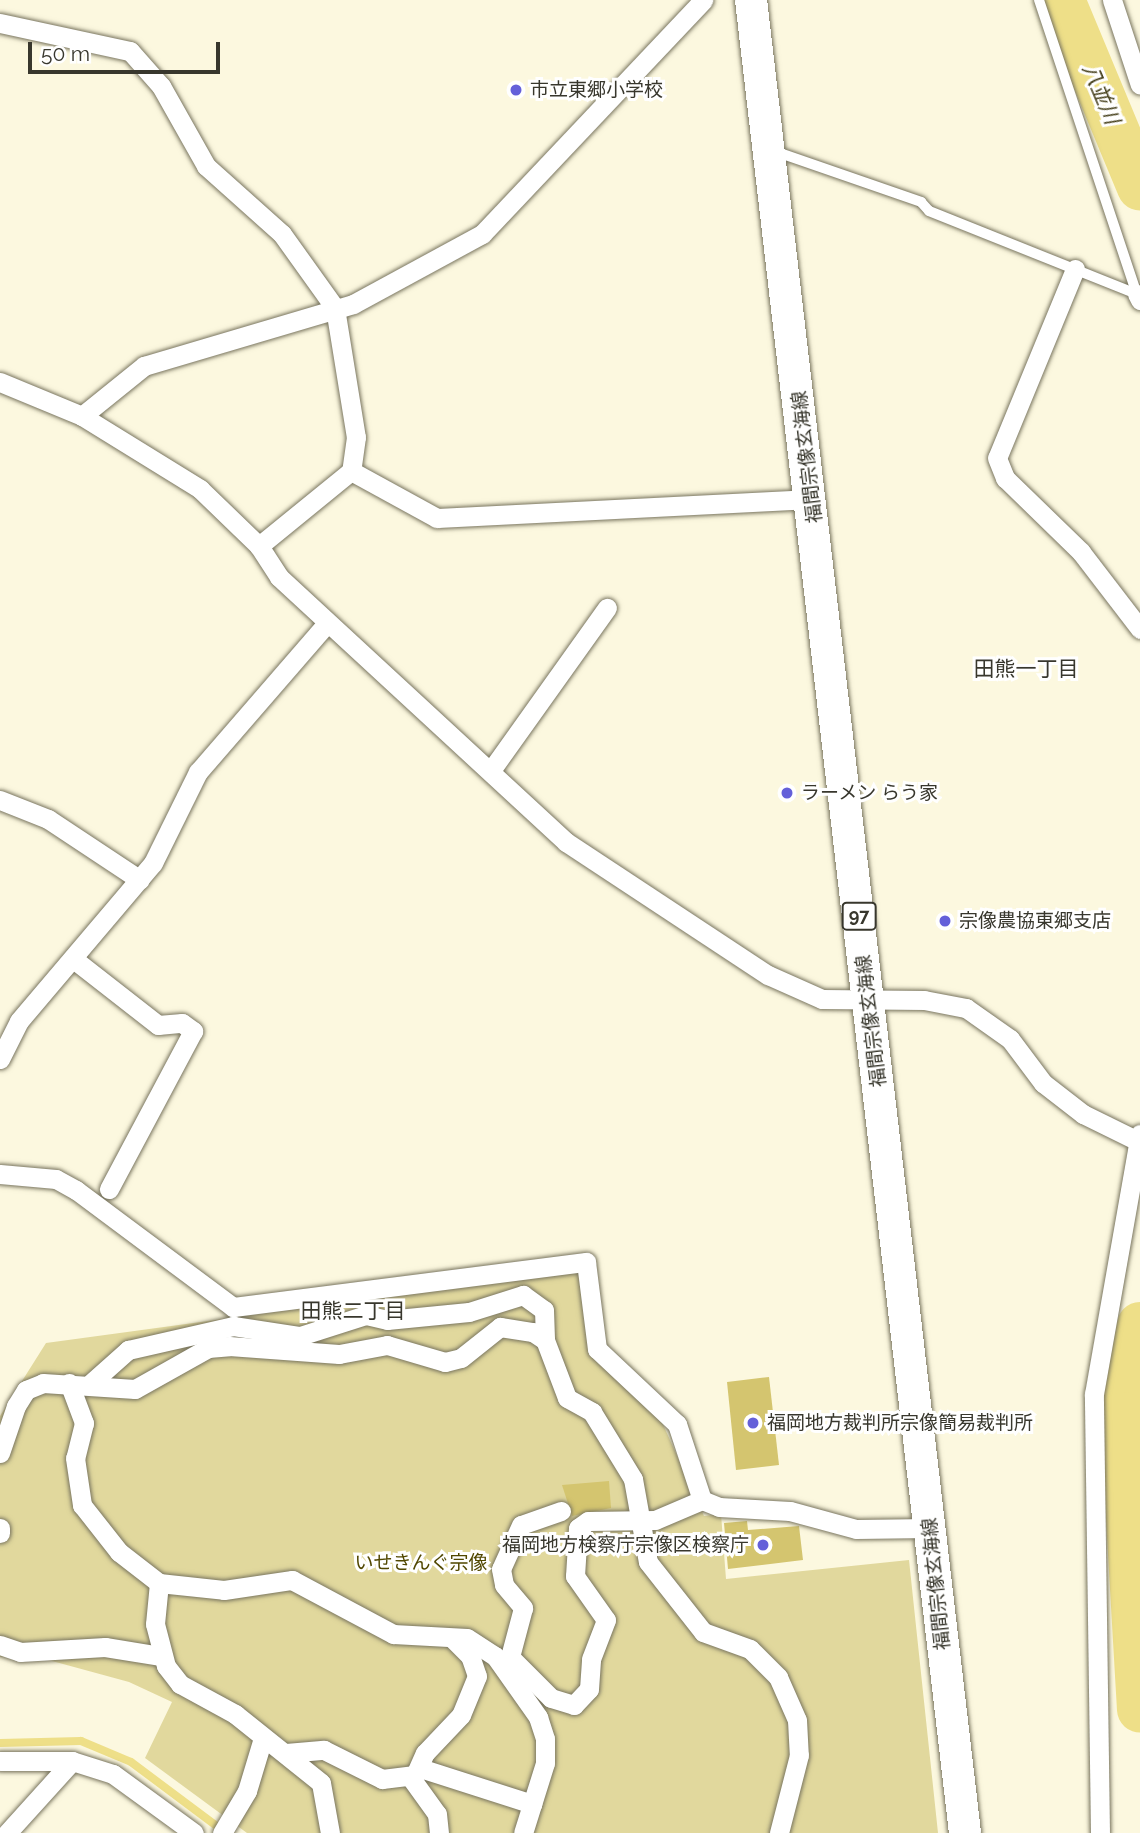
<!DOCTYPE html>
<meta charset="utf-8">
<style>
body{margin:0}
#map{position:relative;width:1140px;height:1833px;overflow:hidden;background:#fcf8df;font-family:Raleway,"Noto Sans JP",sans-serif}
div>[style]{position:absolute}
.green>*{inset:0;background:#e1d89d}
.stream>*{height:8px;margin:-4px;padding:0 4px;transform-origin:4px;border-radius:4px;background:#eedf88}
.river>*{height:46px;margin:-23px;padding:0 23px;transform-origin:23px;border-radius:23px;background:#eedf88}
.building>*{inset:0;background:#d4c56f}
.roads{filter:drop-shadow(0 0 2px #79755f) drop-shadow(0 0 2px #79755f)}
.lane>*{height:10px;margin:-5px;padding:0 5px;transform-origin:5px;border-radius:5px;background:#fff}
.street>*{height:19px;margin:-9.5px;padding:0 9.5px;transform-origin:9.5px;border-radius:9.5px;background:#fff}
.primary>*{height:32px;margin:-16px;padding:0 16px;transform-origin:16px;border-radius:16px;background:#fff}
.dots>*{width:19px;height:19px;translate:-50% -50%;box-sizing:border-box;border:4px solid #fff;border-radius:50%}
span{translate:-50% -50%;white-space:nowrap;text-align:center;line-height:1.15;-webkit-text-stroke:6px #fff;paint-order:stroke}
.shield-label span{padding:2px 5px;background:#fff;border:2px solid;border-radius:5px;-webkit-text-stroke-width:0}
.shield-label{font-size:18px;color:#38372d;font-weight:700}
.poi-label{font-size:19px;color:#38372d}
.left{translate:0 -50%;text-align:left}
.right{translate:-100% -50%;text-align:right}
.street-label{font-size:19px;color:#38372d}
.park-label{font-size:19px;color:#514700}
.water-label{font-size:21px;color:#433d18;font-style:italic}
.neighbourhood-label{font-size:21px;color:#38372d}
.scale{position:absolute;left:28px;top:42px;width:192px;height:32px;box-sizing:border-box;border:4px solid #38372d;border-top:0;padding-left:9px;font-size:21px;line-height:24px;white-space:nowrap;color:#38372d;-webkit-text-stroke:5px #fff;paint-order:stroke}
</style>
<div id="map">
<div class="green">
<i style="clip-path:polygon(578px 1271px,588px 1348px,657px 1411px,704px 1516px,721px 1514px,726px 1579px,909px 1560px,938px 1833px,247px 1833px,145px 1758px,172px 1702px,129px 1682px,41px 1658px,0 1657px,0 1416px,46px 1343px)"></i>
</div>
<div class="stream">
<i style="left:0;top:1743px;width:81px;rotate:-1.4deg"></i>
<i style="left:81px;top:1741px;width:54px;rotate:22.8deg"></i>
<i style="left:131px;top:1762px;width:114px;rotate:36.8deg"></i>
</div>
<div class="river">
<i style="left:1062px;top:0;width:203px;rotate:67.4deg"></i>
<i style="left:1140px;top:1325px;width:92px;rotate:100.7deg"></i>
<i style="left:1123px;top:1415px;width:295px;rotate:86.7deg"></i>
</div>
<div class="building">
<i style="clip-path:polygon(769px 1377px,779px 1465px,736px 1470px,727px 1382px)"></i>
<i style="clip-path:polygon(609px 1481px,611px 1508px,572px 1516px,562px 1485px)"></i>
<i style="clip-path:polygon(747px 1521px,748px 1530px,799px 1526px,803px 1560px,728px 1569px,724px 1523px)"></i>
</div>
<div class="roads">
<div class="lane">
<i style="left:1039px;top:0;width:310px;rotate:71.6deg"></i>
<i style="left:774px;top:151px;width:156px;rotate:19.1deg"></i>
<i style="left:921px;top:202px;width:12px;rotate:48deg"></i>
<i style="left:929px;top:211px;width:224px;rotate:21.8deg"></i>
</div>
<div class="street">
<i style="left:1112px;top:0;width:89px;rotate:71.8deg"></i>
<i style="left:0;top:23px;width:133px;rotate:12.2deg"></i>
<i style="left:130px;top:51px;width:47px;rotate:48.5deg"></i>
<i style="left:161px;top:86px;width:92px;rotate:60.6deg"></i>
<i style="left:206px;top:166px;width:102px;rotate:41.8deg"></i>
<i style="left:282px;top:234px;width:91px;rotate:54.4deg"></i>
<i style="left:335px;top:308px;width:131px;rotate:80.8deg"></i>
<i style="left:356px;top:437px;width:34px;rotate:98deg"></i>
<i style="left:351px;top:471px;width:119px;rotate:140.8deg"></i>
<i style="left:1075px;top:269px;width:204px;rotate:112.4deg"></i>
<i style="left:997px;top:458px;width:22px;rotate:68deg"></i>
<i style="left:1005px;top:478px;width:106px;rotate:44.2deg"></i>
<i style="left:1081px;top:552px;width:97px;rotate:52.5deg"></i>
<i style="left:1137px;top:294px;width:7px;rotate:63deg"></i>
<i style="left:0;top:382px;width:89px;rotate:22.5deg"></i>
<i style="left:82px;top:416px;width:139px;rotate:31.7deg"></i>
<i style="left:200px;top:489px;width:82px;rotate:44deg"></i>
<i style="left:259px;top:546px;width:37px;rotate:57deg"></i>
<i style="left:279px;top:577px;width:391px;rotate:42.7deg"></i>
<i style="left:566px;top:842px;width:242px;rotate:33.4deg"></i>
<i style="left:768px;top:975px;width:59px;rotate:24deg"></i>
<i style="left:822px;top:999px;width:102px;rotate:0.6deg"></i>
<i style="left:924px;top:1000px;width:43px;rotate:10.8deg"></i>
<i style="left:966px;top:1008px;width:54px;rotate:35.2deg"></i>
<i style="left:1010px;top:1039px;width:55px;rotate:53.1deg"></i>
<i style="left:1043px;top:1083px;width:51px;rotate:37.8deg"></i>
<i style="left:1083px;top:1114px;width:64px;rotate:26.2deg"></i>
<i style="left:82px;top:416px;width:80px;rotate:-38.9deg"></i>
<i style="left:144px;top:366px;width:218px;rotate:-16.5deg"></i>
<i style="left:353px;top:304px;width:147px;rotate:-28.5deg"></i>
<i style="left:482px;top:234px;width:322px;rotate:-46.6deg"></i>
<i style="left:351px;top:471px;width:98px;rotate:28.7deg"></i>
<i style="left:437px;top:518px;width:375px;rotate:-2.9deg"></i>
<i style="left:492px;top:769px;width:198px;rotate:-54.5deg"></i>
<i style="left:0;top:800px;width:52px;rotate:21.6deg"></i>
<i style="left:48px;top:819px;width:110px;rotate:33.5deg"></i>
<i style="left:76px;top:961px;width:104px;rotate:38deg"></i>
<i style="left:158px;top:1025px;width:24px;rotate:-5deg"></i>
<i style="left:182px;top:1023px;width:14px;rotate:36deg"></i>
<i style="left:193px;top:1031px;width:179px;rotate:118deg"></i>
<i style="left:0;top:1059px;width:42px;rotate:-63.4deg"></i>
<i style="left:19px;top:1021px;width:207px;rotate:-49.7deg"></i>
<i style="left:153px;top:863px;width:102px;rotate:-63.7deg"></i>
<i style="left:198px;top:772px;width:197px;rotate:-49.1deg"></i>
<i style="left:0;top:1174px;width:56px;rotate:5.1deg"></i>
<i style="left:56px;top:1179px;width:23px;rotate:29deg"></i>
<i style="left:76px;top:1190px;width:196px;rotate:36.7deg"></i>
<i style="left:233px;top:1307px;width:356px;rotate:-7.3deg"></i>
<i style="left:586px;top:1262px;width:88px;rotate:82.8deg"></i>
<i style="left:597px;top:1349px;width:110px;rotate:43.2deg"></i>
<i style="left:677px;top:1424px;width:80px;rotate:71.8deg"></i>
<i style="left:702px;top:1500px;width:18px;rotate:22deg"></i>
<i style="left:719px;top:1507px;width:71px;rotate:3.2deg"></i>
<i style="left:790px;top:1511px;width:68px;rotate:15.3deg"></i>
<i style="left:856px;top:1529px;width:74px;rotate:-0.8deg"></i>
<i style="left:69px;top:1383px;width:43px;rotate:69.4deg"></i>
<i style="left:84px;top:1423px;width:36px;rotate:104deg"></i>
<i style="left:75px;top:1458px;width:48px;rotate:81.5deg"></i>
<i style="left:82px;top:1505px;width:60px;rotate:51.8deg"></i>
<i style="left:119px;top:1552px;width:51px;rotate:37.8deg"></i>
<i style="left:159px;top:1583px;width:65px;rotate:6.1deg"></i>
<i style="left:224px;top:1590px;width:69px;rotate:-8.4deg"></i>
<i style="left:292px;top:1580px;width:115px;rotate:28.1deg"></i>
<i style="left:393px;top:1634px;width:74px;rotate:3.1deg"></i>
<i style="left:467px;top:1638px;width:33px;rotate:33deg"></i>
<i style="left:495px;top:1656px;width:75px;rotate:54.8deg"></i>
<i style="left:538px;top:1717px;width:23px;rotate:72deg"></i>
<i style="left:545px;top:1739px;width:24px;rotate:90deg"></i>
<i style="left:545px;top:1763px;width:73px;rotate:107.4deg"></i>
<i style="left:91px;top:1383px;width:50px;rotate:-41.7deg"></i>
<i style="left:128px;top:1350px;width:108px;rotate:-12.9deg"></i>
<i style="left:233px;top:1326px;width:68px;rotate:8.5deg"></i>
<i style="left:300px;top:1336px;width:69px;rotate:-17.7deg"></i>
<i style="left:366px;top:1315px;width:22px;rotate:13deg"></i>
<i style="left:387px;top:1320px;width:82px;rotate:-5.6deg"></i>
<i style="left:469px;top:1312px;width:57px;rotate:-17.5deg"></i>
<i style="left:523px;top:1295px;width:26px;rotate:36deg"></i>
<i style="left:544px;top:1310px;width:30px;rotate:88deg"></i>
<i style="left:0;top:1453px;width:50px;rotate:-71.2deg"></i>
<i style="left:16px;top:1406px;width:19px;rotate:-58deg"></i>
<i style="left:26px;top:1390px;width:18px;rotate:-22deg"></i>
<i style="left:43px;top:1383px;width:92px;rotate:3.7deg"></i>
<i style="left:135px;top:1389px;width:84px;rotate:-29.3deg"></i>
<i style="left:208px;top:1348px;width:21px;rotate:-5deg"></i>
<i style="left:229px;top:1346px;width:110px;rotate:4.2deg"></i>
<i style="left:339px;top:1354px;width:49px;rotate:-10.6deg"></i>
<i style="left:387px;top:1345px;width:60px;rotate:16.3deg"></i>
<i style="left:445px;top:1362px;width:16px;rotate:-14deg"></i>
<i style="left:461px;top:1358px;width:50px;rotate:-38.5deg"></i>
<i style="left:500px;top:1327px;width:33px;rotate:9deg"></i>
<i style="left:533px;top:1332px;width:14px;rotate:34deg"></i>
<i style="left:545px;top:1340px;width:62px;rotate:69.2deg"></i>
<i style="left:567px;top:1398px;width:29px;rotate:29deg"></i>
<i style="left:592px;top:1412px;width:79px;rotate:58.5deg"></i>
<i style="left:633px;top:1479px;width:84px;rotate:79.8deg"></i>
<i style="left:648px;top:1562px;width:89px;rotate:51.8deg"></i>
<i style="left:703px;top:1632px;width:50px;rotate:19.9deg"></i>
<i style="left:750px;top:1649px;width:40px;rotate:45deg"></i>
<i style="left:778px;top:1677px;width:47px;rotate:66.2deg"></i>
<i style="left:797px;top:1720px;width:35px;rotate:87deg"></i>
<i style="left:799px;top:1755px;width:81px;rotate:104.4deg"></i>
<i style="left:561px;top:1511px;width:42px;rotate:160.7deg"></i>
<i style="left:521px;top:1525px;width:48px;rotate:114.4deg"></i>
<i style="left:501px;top:1569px;width:16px;rotate:79deg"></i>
<i style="left:504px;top:1585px;width:30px;rotate:50deg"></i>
<i style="left:523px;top:1608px;width:51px;rotate:104.9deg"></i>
<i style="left:510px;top:1657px;width:58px;rotate:45deg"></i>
<i style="left:551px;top:1698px;width:24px;rotate:17deg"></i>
<i style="left:574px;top:1705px;width:22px;rotate:-47deg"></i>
<i style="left:589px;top:1689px;width:30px;rotate:-86deg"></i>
<i style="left:591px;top:1659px;width:42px;rotate:-69deg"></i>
<i style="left:606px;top:1620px;width:54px;rotate:-125.2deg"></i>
<i style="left:575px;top:1576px;width:48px;rotate:-86.4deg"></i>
<i style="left:578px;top:1528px;width:12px;rotate:-35deg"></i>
<i style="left:588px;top:1521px;width:67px;rotate:-0.9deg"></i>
<i style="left:655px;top:1520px;width:51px;rotate:-23.1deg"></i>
<i style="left:0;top:1528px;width:5px;rotate:90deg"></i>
<i style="left:159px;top:1583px;width:41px;rotate:95.6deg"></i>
<i style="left:155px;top:1624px;width:43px;rotate:75.3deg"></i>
<i style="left:166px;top:1666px;width:23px;rotate:52deg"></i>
<i style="left:180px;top:1684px;width:63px;rotate:28.6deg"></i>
<i style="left:235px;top:1714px;width:110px;rotate:38.7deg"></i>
<i style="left:321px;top:1783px;width:51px;rotate:79.8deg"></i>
<i style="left:0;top:1645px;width:21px;rotate:19deg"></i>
<i style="left:20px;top:1652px;width:85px;rotate:-3.4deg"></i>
<i style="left:105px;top:1647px;width:57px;rotate:9.1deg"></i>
<i style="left:286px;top:1753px;width:38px;rotate:-5deg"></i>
<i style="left:324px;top:1750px;width:65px;rotate:26.6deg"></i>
<i style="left:382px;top:1779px;width:33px;rotate:-7deg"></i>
<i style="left:415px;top:1775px;width:24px;rotate:-66deg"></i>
<i style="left:425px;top:1753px;width:52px;rotate:-46.5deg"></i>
<i style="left:461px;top:1715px;width:42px;rotate:-67.7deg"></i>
<i style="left:477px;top:1676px;width:21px;rotate:-109deg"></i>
<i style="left:470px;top:1656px;width:25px;rotate:-135deg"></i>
<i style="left:0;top:1761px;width:72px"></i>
<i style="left:72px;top:1761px;width:43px;rotate:17.6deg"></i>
<i style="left:113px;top:1774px;width:100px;rotate:36.1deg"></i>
<i style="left:420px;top:1768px;width:118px;rotate:17.8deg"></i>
<i style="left:411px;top:1778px;width:44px;rotate:54.2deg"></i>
<i style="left:437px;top:1814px;width:19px;rotate:84deg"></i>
<i style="left:7px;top:1833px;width:97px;rotate:-47.9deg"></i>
<i style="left:222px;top:1833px;width:49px;rotate:-59.2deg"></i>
<i style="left:247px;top:1791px;width:55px;rotate:-73.2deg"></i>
<i style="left:1100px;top:1833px;width:439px;rotate:-90.8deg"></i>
<i style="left:1094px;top:1394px;width:264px;rotate:-80deg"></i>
</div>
<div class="primary">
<i style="left:751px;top:0;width:1845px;rotate:83.34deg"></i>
</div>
</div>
<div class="dots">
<i style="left:516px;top:90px;background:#6460d9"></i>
<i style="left:787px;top:793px;background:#6460d9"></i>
<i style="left:945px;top:921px;background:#6460d9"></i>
<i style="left:753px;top:1423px;background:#6460d9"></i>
<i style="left:763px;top:1545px;background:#6460d9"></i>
</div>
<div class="shield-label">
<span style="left:859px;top:916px">97</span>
</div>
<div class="poi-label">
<span class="left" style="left:530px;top:90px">市立東郷小学校</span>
<span class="left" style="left:801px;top:793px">ラーメン らう家</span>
<span class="left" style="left:959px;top:921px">宗像農協東郷支店</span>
<span class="left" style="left:767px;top:1423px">福岡地方裁判所宗像簡易裁判所</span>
<span class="right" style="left:749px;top:1545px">福岡地方検察庁宗像区検察庁</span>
</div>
<div class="street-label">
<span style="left:807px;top:457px;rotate:-97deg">福間宗像玄海線</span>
<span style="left:871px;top:1021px;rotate:-97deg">福間宗像玄海線</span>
<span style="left:936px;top:1584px;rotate:-96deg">福間宗像玄海線</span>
</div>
<div class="park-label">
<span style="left:421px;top:1563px">いせきんぐ宗像</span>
</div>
<div class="water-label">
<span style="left:1101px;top:94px;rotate:67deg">八並川</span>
</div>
<div class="neighbourhood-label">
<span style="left:1026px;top:669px">田熊一丁目</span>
<span style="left:353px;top:1311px">田熊二丁目</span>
</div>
<div class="scale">50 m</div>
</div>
